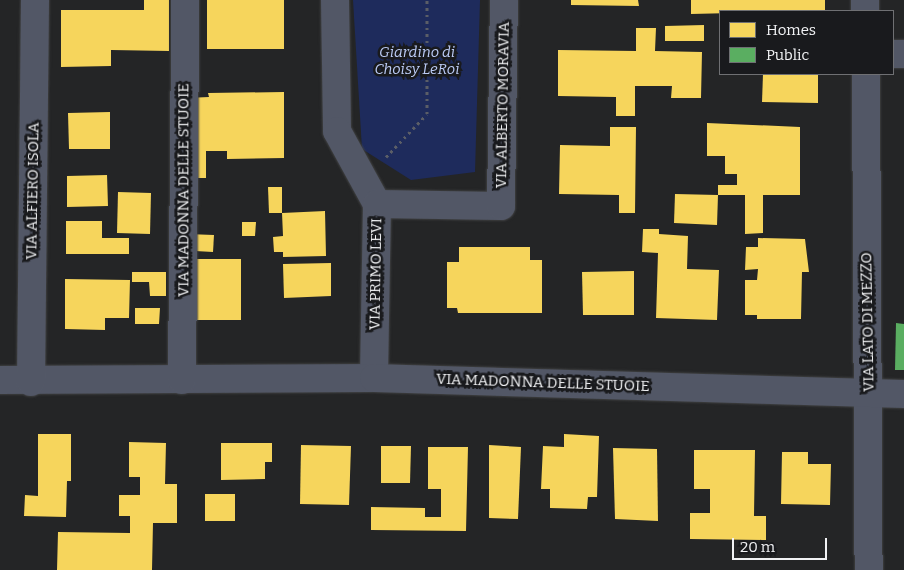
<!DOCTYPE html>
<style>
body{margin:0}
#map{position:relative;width:904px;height:570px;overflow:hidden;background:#242526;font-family:Bitter,serif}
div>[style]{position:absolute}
.green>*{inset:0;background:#1e2b5c}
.homes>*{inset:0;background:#f6d55c}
.public>*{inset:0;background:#5aae61}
.path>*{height:3px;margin-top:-1.5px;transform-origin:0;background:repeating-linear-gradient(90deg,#5b5e67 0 2.5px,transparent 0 6.5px)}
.roads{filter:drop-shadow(0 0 1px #414243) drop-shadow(0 0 1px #414243)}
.minor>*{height:28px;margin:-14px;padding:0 14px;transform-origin:14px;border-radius:14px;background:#525766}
span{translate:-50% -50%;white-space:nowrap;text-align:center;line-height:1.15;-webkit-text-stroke:5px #191a1d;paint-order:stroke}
.park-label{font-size:15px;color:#bbcbf5;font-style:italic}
.street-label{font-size:15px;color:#f1f2f4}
.legend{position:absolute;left:719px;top:10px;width:175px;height:65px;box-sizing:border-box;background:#191a1d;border:1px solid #6f7073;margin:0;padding:6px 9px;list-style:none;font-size:15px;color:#f1f2f4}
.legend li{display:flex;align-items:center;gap:10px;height:25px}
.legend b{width:25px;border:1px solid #6f7073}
.scale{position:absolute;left:732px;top:538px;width:95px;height:22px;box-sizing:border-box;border:2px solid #f1f2f4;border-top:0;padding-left:6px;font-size:15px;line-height:18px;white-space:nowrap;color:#f1f2f4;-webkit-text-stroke:4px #191a1d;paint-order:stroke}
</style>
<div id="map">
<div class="green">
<i style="clip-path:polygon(353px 0,480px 0,475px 172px,411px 180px,362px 149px)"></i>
</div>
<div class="homes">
<i style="clip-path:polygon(144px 0,169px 0,169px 51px,111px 50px,111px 66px,61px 67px,61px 10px,144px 10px)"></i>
<i style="clip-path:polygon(207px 0,284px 0,284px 49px,207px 49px)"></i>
<i style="clip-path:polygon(571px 0,638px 0,639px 6px,571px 5px)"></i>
<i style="clip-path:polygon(691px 0,825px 0,825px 11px,691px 14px)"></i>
<i style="clip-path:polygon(704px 25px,704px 41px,665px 41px,665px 26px)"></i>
<i style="clip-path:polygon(636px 28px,656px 28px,655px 51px,702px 52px,701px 98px,671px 98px,672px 86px,635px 86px,635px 116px,616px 116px,616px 97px,558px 96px,558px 50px,636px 51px)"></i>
<i style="clip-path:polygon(763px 74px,818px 74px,818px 103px,762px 102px)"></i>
<i style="clip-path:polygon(284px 92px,284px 158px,227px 159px,227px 151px,206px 151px,206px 178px,187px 178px,186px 98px,209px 97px,208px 93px)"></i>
<i style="clip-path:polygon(110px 112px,110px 149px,69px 149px,68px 113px)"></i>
<i style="clip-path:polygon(707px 123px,800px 127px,800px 195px,763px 195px,763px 233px,745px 234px,745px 195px,718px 195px,718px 185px,737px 185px,737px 174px,725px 174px,725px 156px,707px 156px)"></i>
<i style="clip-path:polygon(610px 127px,636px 127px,635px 213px,619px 213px,619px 195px,559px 194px,560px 145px,610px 146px)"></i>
<i style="clip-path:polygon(107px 175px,108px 206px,67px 207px,67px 176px)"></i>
<i style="clip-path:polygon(268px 187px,282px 187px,282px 213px,269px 213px)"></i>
<i style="clip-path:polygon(118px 192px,151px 193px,150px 234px,117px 233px)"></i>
<i style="clip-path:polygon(675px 194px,718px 195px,717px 225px,674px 223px)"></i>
<i style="clip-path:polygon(325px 211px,326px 256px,283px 257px,283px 252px,274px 252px,273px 237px,283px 236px,282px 213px)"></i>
<i style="clip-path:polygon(66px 221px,102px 221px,102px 238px,129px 238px,129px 254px,66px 254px)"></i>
<i style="clip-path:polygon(242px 222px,256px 222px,255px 236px,242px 236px)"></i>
<i style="clip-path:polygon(643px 229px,659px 229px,659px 234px,688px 236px,687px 269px,719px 270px,717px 320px,656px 318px,658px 253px,642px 252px)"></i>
<i style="clip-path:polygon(187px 234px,214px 235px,213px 252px,195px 251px)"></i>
<i style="clip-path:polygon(758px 238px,805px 239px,809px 272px,802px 272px,801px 319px,757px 319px,757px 315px,745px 315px,745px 280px,757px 280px,758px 269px,745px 270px,746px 247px,758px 247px)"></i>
<i style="clip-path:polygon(459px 247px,530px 247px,530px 260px,542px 260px,542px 313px,458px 313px,457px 308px,447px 308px,447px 262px,459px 262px)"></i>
<i style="clip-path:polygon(189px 259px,241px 259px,241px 320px,197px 320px,197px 279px,190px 279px)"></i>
<i style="clip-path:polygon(331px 263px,331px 296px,284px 298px,283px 264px)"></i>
<i style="clip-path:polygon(634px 271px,634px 315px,583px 315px,582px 272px)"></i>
<i style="clip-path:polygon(132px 272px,166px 272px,166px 296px,150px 296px,149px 282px,132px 282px)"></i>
<i style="clip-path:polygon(65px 279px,130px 280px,129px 318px,105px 318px,105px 330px,65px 329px)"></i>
<i style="clip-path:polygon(135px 308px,160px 308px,159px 324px,135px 324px)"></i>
<i style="clip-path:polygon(38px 434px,71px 434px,71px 481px,67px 481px,66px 517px,24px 516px,25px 495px,38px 496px)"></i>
<i style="clip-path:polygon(564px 434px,599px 436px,597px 497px,588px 497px,587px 509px,550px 508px,550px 489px,541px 489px,543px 446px,564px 447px)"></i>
<i style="clip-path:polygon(129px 442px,166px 443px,165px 484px,177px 484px,177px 523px,153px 523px,152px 570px,57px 570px,58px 532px,130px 533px,130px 516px,119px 516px,119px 495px,140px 495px,140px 477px,129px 477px)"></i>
<i style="clip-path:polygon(221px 443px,272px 443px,272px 462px,265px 462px,265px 479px,221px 480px)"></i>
<i style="clip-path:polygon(301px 445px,351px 446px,349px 505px,300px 504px)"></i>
<i style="clip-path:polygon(489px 445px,521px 447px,518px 519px,489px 518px)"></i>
<i style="clip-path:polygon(381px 446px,411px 446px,410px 483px,381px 483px)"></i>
<i style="clip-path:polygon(428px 447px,468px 447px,466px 531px,371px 530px,371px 507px,425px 508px,425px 517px,441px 517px,441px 489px,428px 489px)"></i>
<i style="clip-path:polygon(613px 448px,657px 449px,658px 521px,615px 519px)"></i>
<i style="clip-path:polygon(694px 450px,755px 450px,754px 516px,766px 516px,766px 540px,690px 539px,690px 513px,710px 513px,710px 489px,694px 489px)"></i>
<i style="clip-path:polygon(782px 452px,808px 452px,808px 464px,831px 464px,830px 505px,781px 504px)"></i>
<i style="clip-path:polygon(205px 494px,235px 494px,235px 521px,205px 521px)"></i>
</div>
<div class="public">
<i style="clip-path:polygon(896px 323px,904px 324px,904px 370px,895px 370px)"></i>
</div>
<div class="path">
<i style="left:386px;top:157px;width:59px;rotate:-46.4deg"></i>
<i style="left:427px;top:114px;width:114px;rotate:-90deg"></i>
</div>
<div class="roads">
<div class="minor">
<i style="left:335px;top:0;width:131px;rotate:89.1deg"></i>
<i style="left:337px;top:131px;width:83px;rotate:61.3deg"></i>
<i style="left:377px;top:204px;width:174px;rotate:91deg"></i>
<i style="left:865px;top:0;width:11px;rotate:90deg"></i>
<i style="left:893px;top:54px;width:11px"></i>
<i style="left:866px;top:74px;width:496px;rotate:89.7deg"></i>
<i style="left:377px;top:204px;width:124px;rotate:0.9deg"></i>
<i style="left:501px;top:206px;width:206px;rotate:-89.2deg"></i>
<i style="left:0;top:380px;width:374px;rotate:-0.3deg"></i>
<i style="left:374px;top:378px;width:530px;rotate:1.73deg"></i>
<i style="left:182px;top:380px;width:380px;rotate:-89.5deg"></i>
<i style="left:31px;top:382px;width:382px;rotate:-89.4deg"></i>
</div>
</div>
<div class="park-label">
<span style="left:417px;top:61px">Giardino di<br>Choisy LeRoi</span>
</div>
<div class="street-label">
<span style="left:503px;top:105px;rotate:-89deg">VIA ALBERTO MORAVIA</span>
<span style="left:184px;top:190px;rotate:-90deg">VIA MADONNA DELLE STUOIE</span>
<span style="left:33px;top:191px;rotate:-89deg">VIA ALFIERO ISOLA</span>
<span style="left:376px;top:274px;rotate:-89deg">VIA PRIMO LEVI</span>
<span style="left:868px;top:322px;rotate:-91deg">VIA LATO DI MEZZO</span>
<span style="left:543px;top:383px;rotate:2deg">VIA MADONNA DELLE STUOIE</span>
</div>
<ul class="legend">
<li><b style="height:14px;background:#f6d55c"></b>Homes</li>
<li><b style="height:14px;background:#5aae61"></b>Public</li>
</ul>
<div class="scale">20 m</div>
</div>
